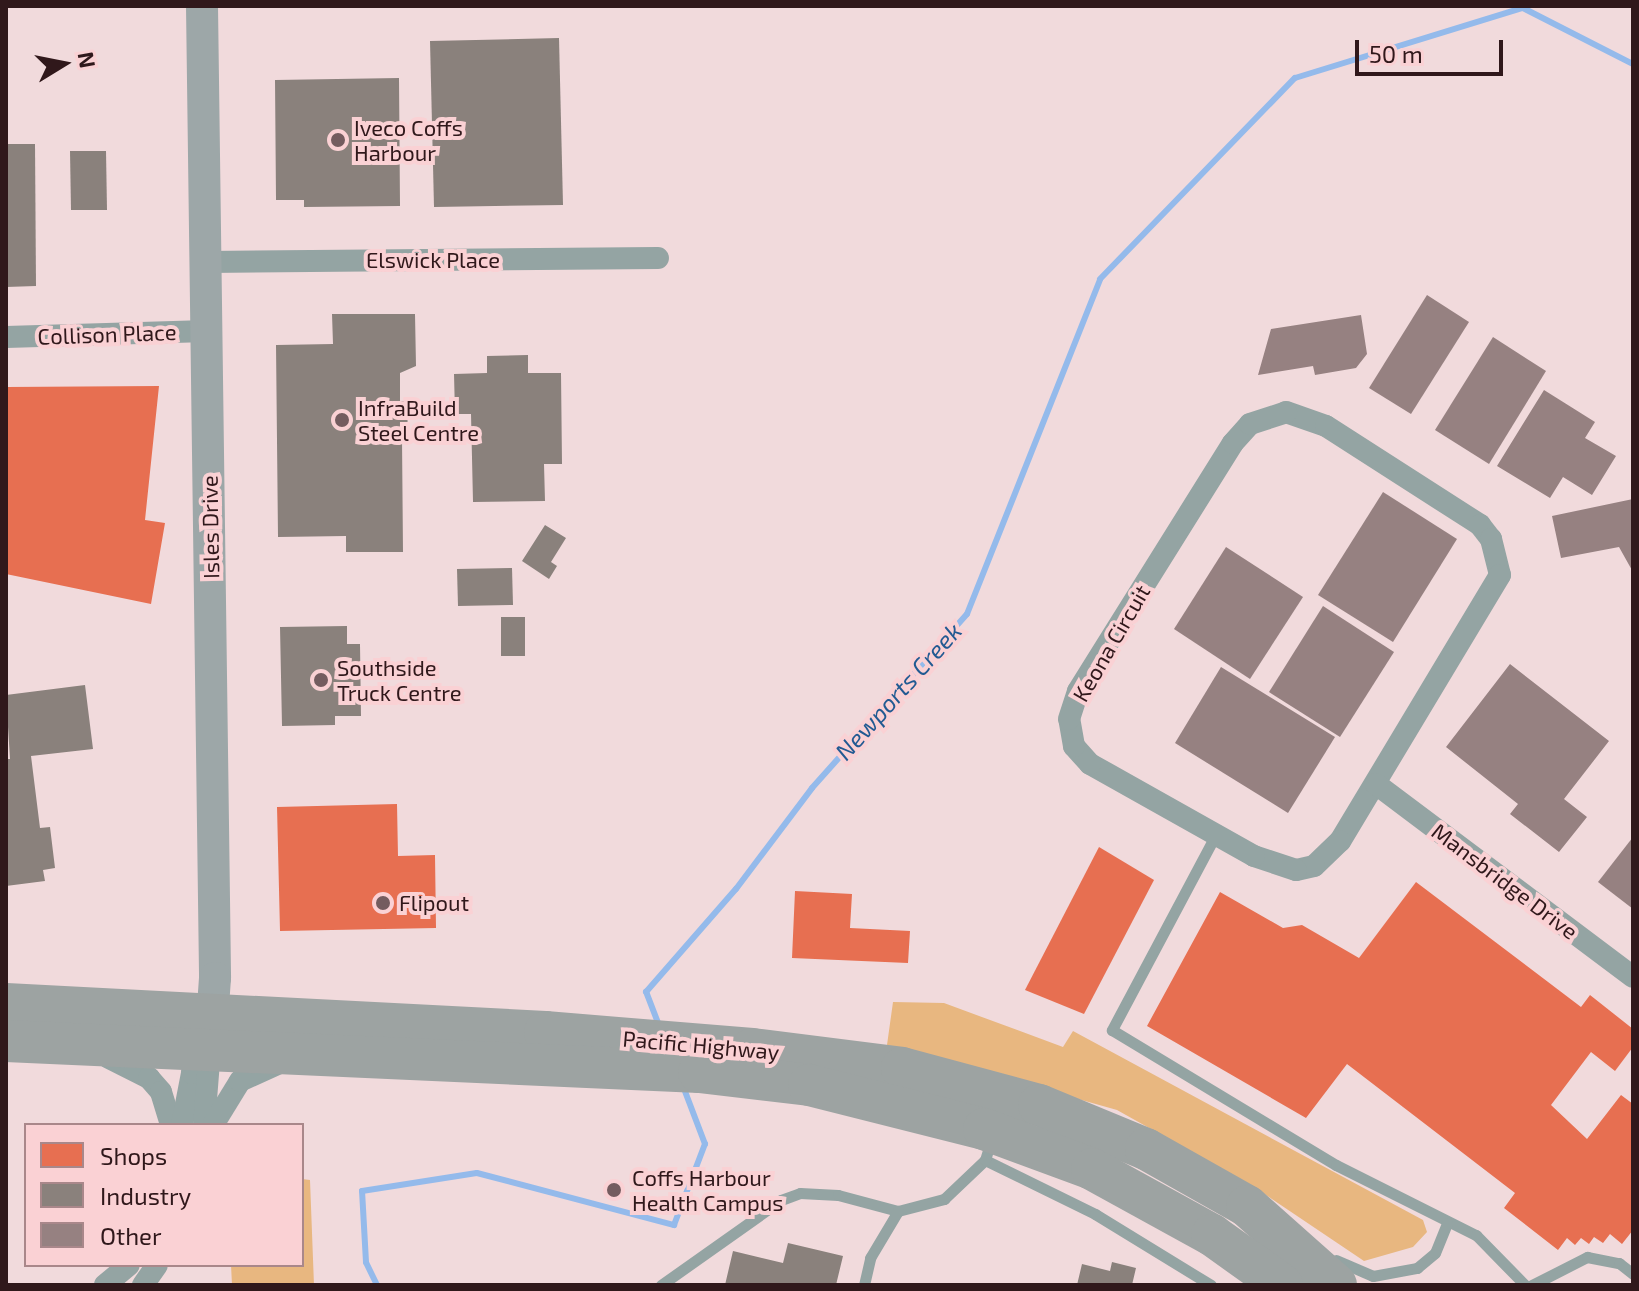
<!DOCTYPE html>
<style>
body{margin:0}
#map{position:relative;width:1639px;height:1291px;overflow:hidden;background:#f1dadc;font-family:"Exo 2",sans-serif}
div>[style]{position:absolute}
.green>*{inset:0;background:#e8b780}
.shops>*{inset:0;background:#e76f51}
.industry>*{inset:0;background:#8a817c}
.stream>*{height:6px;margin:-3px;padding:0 3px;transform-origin:3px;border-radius:3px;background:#94baeb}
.building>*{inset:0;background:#968181}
.lane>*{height:11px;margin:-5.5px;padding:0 5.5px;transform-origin:5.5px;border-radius:5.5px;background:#94a4a3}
.street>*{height:22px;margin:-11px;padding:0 11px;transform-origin:11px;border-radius:11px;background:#94a4a3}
.secondary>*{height:32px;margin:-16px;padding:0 16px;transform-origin:16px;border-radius:16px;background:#9da7a8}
.highway>*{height:42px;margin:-21px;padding:0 21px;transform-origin:21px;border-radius:21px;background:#9da3a2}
.dots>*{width:22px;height:22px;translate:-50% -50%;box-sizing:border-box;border:4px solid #fad1d4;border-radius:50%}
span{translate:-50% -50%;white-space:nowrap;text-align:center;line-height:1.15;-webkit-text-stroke:8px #fad1d4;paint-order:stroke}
.poi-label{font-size:22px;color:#30181b}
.left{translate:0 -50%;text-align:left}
.street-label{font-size:22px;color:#30181b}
.water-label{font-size:24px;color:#225a92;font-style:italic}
.frame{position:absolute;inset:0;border:8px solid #30181b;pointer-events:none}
.legend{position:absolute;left:24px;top:1123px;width:280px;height:144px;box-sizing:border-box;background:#fad1d4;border:2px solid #a9878a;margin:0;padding:10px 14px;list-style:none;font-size:24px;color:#30181b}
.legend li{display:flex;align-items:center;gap:16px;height:40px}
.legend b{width:40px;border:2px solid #a9878a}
.north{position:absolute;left:24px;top:24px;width:80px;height:80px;-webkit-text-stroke:6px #fad1d4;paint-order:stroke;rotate:80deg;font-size:22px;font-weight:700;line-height:32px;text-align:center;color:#30181b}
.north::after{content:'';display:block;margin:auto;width:28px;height:36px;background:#30181b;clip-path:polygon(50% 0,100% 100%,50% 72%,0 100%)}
.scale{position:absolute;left:1355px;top:40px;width:148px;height:36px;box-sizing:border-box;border:4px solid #30181b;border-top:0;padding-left:10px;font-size:24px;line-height:28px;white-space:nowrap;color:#30181b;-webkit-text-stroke:6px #fad1d4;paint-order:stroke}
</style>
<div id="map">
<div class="green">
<i style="clip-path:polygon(893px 1002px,944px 1003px,1063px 1047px,1073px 1031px,1423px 1220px,1427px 1232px,1413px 1247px,1364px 1261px,1251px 1185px,1117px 1110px,887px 1045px)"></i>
<i style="clip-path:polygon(302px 1179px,310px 1180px,314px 1285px,232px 1285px,231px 1265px,302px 1265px)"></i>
</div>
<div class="shops">
<i style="clip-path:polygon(159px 386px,145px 520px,165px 523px,151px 604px,6px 574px,6px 387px)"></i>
<i style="clip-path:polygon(397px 804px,398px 856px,435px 855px,436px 928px,280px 931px,277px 807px)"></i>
<i style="clip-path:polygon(1099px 847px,1154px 880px,1084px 1014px,1025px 990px)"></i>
<i style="clip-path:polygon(1416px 882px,1581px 1007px,1590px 995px,1633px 1029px,1633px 1047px,1615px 1071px,1591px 1052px,1551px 1105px,1587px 1139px,1621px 1095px,1633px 1104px,1633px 1230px,1622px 1244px,1610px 1234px,1603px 1243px,1594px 1237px,1589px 1244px,1581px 1238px,1575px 1245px,1567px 1238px,1558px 1250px,1504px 1208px,1515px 1193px,1347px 1064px,1306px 1118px,1147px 1026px,1220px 892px,1283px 928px,1302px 925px,1359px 958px)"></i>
<i style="clip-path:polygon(795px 891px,852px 894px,850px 928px,910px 931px,908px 963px,792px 958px)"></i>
</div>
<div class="industry">
<i style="clip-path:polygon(559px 38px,563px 205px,434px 207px,430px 41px)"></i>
<i style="clip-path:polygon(399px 78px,400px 206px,304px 207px,304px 200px,276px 200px,275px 80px)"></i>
<i style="clip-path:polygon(6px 144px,35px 144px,36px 286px,6px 287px)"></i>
<i style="clip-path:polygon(70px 151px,106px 151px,107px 210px,71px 210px)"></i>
<i style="clip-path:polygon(332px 314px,415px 314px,416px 366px,400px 373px,400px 401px,407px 401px,408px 438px,402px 438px,403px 552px,346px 552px,346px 536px,278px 537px,276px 345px,333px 344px)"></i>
<i style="clip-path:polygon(528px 355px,528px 373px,561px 373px,562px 464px,544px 464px,545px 501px,473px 502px,471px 414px,455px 414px,454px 374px,487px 373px,487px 356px)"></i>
<i style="clip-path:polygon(545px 525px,566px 538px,551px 562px,557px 566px,549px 579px,522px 561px)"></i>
<i style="clip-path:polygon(512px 568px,513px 605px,458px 606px,457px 569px)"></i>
<i style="clip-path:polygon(501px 617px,525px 617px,525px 656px,501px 656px)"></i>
<i style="clip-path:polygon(347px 626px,347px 644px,360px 644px,361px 716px,335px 716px,335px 725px,282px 726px,280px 627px)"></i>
<i style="clip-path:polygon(85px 685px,93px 749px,31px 756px,40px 828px,50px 827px,55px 868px,43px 870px,45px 881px,6px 886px,6px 759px,10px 759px,6px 695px)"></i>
<i style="clip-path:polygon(788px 1243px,843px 1256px,836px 1285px,725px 1285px,733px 1251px,783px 1263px)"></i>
<i style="clip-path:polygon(1112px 1262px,1136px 1268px,1132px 1285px,1077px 1285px,1082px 1264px,1110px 1271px)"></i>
</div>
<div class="stream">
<i style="left:660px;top:1028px;width:39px;rotate:-111deg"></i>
<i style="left:646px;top:992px;width:137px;rotate:-48.9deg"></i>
<i style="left:736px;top:889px;width:126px;rotate:-53deg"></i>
<i style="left:812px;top:788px;width:233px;rotate:-48.3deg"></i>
<i style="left:967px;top:614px;width:360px;rotate:-68.3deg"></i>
<i style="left:1100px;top:279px;width:280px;rotate:-45.9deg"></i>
<i style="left:1295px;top:78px;width:239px;rotate:-17.1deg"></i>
<i style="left:1523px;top:8px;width:123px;rotate:27deg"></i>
<i style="left:377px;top:1285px;width:25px;rotate:-116deg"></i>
<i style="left:366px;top:1262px;width:71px;rotate:-93.2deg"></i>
<i style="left:362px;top:1191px;width:116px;rotate:-8.9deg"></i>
<i style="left:477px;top:1173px;width:204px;rotate:14.8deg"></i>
<i style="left:674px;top:1225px;width:87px;rotate:-69.1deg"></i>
<i style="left:705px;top:1144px;width:62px;rotate:-110.8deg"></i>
</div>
<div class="building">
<i style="clip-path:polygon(1427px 295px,1469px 322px,1411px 414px,1369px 388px)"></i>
<i style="clip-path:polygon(1361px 315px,1367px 354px,1356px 368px,1315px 375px,1313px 366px,1258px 375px,1271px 329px)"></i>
<i style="clip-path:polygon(1493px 337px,1546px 371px,1489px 464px,1435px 430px)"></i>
<i style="clip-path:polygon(1544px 390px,1595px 422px,1585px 438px,1616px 456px,1592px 495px,1563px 477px,1550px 498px,1497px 466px)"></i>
<i style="clip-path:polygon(1383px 492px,1457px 539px,1393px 642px,1318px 595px)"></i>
<i style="clip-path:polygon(1633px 499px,1633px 572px,1619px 547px,1561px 558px,1552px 516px)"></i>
<i style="clip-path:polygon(1226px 547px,1303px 597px,1250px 679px,1174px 629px)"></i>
<i style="clip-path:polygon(1323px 606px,1394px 652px,1340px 737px,1269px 692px)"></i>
<i style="clip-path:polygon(1510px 664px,1609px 741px,1564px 799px,1587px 817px,1559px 852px,1510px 814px,1518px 804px,1446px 747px)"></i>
<i style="clip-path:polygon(1221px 667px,1335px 737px,1288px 813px,1175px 743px)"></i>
<i style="clip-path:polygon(1633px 837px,1633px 909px,1598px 882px)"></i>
</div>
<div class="lane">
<i style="left:1215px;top:836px;width:220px;rotate:118deg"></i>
<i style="left:1112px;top:1030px;width:262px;rotate:31.1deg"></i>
<i style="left:1336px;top:1165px;width:157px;rotate:26.6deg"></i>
<i style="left:1476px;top:1235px;width:70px;rotate:45.6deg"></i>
<i style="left:985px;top:1160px;width:123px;rotate:26.1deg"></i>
<i style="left:1095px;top:1214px;width:136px;rotate:31.5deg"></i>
<i style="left:1336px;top:1260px;width:40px;rotate:23.4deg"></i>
<i style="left:1373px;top:1276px;width:45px;rotate:-10.3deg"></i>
<i style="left:1417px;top:1268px;width:23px;rotate:-40deg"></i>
<i style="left:1435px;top:1253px;width:32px;rotate:-68deg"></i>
<i style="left:661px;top:1285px;width:147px;rotate:-35.3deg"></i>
<i style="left:781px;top:1200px;width:20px;rotate:-20deg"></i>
<i style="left:800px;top:1193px;width:38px;rotate:3deg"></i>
<i style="left:838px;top:1195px;width:62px;rotate:14.9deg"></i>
<i style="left:898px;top:1211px;width:48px;rotate:-14.6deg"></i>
<i style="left:944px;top:1199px;width:57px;rotate:-43.6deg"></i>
<i style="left:985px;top:1160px;width:21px;rotate:-73deg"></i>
<i style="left:864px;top:1285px;width:28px;rotate:-77deg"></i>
<i style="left:870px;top:1258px;width:55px;rotate:-59.2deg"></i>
<i style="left:1532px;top:1285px;width:62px;rotate:-27deg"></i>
<i style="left:1587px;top:1257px;width:33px;rotate:11deg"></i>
<i style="left:1619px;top:1263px;width:18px;rotate:38deg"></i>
</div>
<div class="street">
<i style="left:207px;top:262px;width:451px;rotate:-0.5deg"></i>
<i style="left:6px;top:337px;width:201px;rotate:-1.7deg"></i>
<i style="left:1286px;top:412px;width:42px;rotate:19.3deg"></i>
<i style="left:1326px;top:426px;width:183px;rotate:32.7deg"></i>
<i style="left:1480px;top:525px;width:18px;rotate:52deg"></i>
<i style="left:1491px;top:539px;width:37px;rotate:76deg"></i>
<i style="left:1500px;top:575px;width:310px;rotate:121deg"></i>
<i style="left:1340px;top:841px;width:36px;rotate:136deg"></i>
<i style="left:1314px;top:866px;width:18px;rotate:167deg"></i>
<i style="left:1296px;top:870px;width:44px;rotate:-161.6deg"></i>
<i style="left:1254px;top:856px;width:188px;rotate:-150.7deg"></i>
<i style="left:1090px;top:764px;width:24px;rotate:-132deg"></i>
<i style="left:1074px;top:746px;width:27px;rotate:-100deg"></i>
<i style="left:1069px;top:719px;width:29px;rotate:-72deg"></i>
<i style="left:1078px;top:691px;width:292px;rotate:-58deg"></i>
<i style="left:1233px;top:443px;width:25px;rotate:-48deg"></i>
<i style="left:1250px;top:424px;width:38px;rotate:-18deg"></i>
<i style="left:1376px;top:784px;width:321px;rotate:36.9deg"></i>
<i style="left:109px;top:1058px;width:45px;rotate:26.6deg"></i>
<i style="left:149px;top:1078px;width:18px;rotate:49deg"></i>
<i style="left:161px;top:1092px;width:34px;rotate:73deg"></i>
<i style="left:182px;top:1125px;width:53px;rotate:-79.1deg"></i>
<i style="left:192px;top:1073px;width:30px;rotate:-53deg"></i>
<i style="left:204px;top:1125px;width:76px;rotate:-85.5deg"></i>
<i style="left:213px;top:1125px;width:52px;rotate:-58.5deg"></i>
<i style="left:240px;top:1081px;width:46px;rotate:-24.3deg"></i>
<i style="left:105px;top:1285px;width:31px;rotate:-40deg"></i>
<i style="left:143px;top:1285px;width:24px;rotate:-55deg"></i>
</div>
<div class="secondary">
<i style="left:202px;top:6px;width:972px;rotate:89.23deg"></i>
<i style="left:215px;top:978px;width:57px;rotate:94deg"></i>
</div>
<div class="highway">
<i style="left:6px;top:1004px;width:540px;rotate:2.97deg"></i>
<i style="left:545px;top:1032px;width:208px;rotate:4.7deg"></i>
<i style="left:752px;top:1049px;width:151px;rotate:7.2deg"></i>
<i style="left:902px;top:1068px;width:142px;rotate:15.1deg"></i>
<i style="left:1039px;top:1105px;width:116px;rotate:22.4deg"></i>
<i style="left:1146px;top:1149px;width:116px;rotate:29.4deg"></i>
<i style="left:1247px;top:1206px;width:119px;rotate:41.6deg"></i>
<i style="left:6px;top:1041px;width:694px;rotate:2.56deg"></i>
<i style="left:699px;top:1072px;width:111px;rotate:6.7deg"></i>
<i style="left:809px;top:1085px;width:180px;rotate:14.1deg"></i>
<i style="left:984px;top:1129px;width:115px;rotate:20.3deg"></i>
<i style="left:1092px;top:1169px;width:137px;rotate:28.8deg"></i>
<i style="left:1212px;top:1235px;width:86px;rotate:35.5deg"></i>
</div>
<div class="dots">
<i style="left:338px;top:140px;background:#745c5f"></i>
<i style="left:342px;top:420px;background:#745c5f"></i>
<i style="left:321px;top:680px;background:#745c5f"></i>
<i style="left:383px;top:903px;background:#745c5f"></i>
<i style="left:614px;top:1190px;background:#745c5f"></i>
</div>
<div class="poi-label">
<span class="left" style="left:354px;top:140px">Iveco Coffs<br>Harbour</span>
<span class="left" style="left:358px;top:420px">InfraBuild<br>Steel Centre</span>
<span class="left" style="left:337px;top:680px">Southside<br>Truck Centre</span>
<span class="left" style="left:399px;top:903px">Flipout</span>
<span class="left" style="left:632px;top:1190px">Coffs Harbour<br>Health Campus</span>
</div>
<div class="street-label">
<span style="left:433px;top:260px">Elswick Place</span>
<span style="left:107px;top:334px;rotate:-2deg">Collison Place</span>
<span style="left:210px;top:527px;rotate:-91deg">Isles Drive</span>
<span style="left:1111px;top:643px;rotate:-60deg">Keona Circuit</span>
<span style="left:1505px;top:881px;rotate:37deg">Mansbridge Drive</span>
<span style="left:701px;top:1045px;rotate:5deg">Pacific Highway</span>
</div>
<div class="water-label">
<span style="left:898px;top:691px;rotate:-48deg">Newports Creek</span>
</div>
<div class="frame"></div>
<ul class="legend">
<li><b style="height:22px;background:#e76f51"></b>Shops</li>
<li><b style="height:22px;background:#8a817c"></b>Industry</li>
<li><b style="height:22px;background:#968181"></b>Other</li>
</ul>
<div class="north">N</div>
<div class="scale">50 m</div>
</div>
